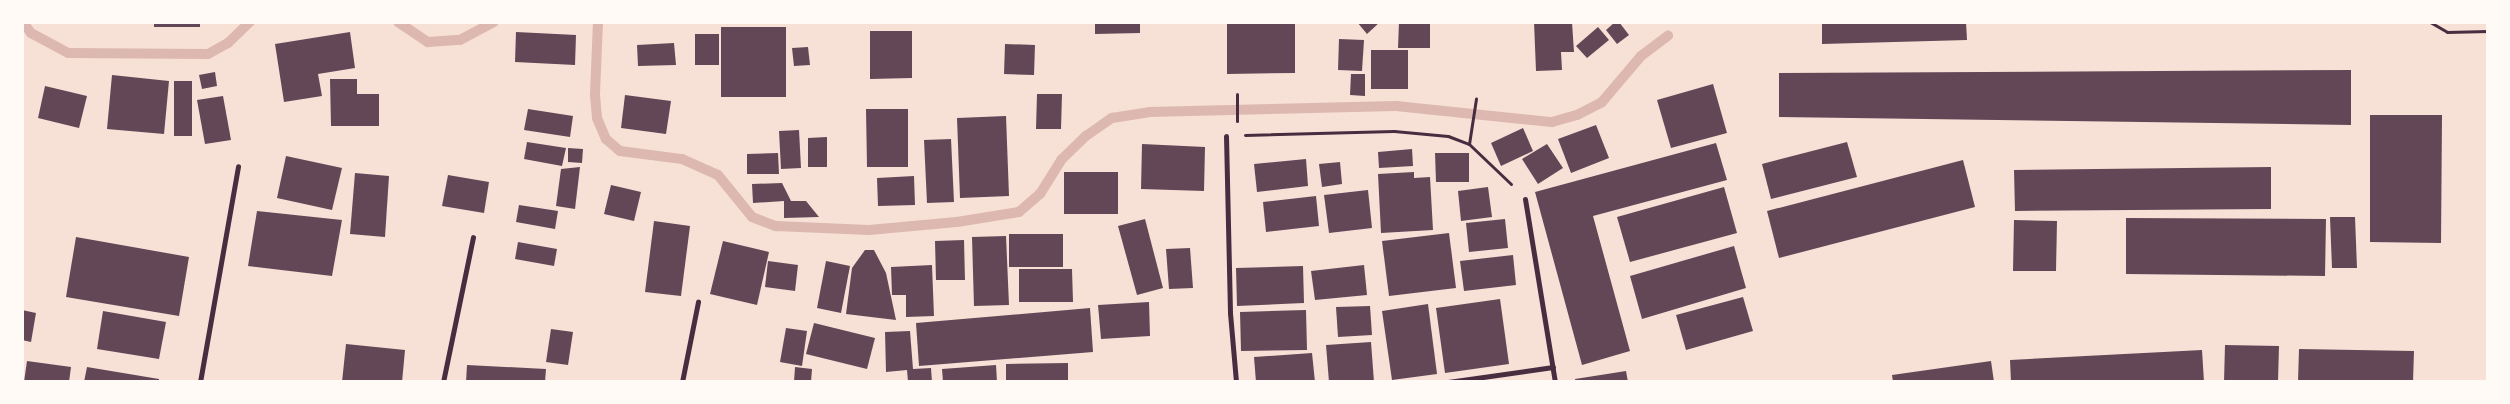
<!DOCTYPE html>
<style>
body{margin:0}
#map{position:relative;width:2510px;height:404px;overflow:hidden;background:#f7e1d7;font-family:"Alegreya Sans",sans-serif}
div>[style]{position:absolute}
.stream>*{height:10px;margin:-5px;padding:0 5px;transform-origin:5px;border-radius:5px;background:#dcb8b0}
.building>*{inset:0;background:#644757}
.path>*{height:3px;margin:-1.5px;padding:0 1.5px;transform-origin:1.5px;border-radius:1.5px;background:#4a2c40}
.minor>*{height:5px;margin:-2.5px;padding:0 2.5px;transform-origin:2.5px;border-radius:2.5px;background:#4a2c40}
span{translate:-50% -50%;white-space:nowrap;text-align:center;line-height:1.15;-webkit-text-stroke:4px #fffaf5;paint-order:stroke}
.frame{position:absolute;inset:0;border:24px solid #fffaf5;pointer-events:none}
</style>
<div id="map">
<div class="stream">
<i style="left:23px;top:22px;width:14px;rotate:54deg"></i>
<i style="left:31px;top:33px;width:42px;rotate:28.4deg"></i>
<i style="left:68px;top:53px;width:140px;rotate:0.4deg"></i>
<i style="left:208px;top:54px;width:23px;rotate:-29deg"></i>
<i style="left:228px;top:43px;width:30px;rotate:-44deg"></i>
<i style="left:398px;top:22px;width:36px;rotate:34deg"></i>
<i style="left:428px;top:42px;width:32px;rotate:-4deg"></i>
<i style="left:460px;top:40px;width:38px;rotate:-28deg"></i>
<i style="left:598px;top:22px;width:73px;rotate:92.4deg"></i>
<i style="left:595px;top:95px;width:23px;rotate:85deg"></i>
<i style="left:597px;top:118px;width:23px;rotate:67deg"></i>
<i style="left:606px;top:139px;width:18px;rotate:41deg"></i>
<i style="left:620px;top:151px;width:63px;rotate:7.4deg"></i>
<i style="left:682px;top:159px;width:39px;rotate:24deg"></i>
<i style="left:718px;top:175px;width:54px;rotate:51deg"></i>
<i style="left:752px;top:217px;width:26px;rotate:21deg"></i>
<i style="left:776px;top:226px;width:93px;rotate:2.5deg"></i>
<i style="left:869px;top:230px;width:88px;rotate:-5.2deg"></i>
<i style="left:957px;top:222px;width:63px;rotate:-9.2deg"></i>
<i style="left:1019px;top:212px;width:28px;rotate:-41deg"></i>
<i style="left:1040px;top:194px;width:40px;rotate:-58deg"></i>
<i style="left:1061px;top:160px;width:35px;rotate:-44deg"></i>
<i style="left:1086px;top:136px;width:32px;rotate:-35deg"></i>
<i style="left:1112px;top:118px;width:37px;rotate:-9deg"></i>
<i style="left:1149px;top:112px;width:247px;rotate:-1.4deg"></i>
<i style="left:1396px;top:106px;width:157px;rotate:5.9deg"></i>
<i style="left:1552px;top:122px;width:26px;rotate:-16deg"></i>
<i style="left:1577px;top:115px;width:28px;rotate:-27deg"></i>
<i style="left:1602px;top:102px;width:60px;rotate:-49.7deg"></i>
<i style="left:1641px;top:56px;width:34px;rotate:-37deg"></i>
</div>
<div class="building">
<i style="clip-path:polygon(154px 22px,200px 22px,200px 27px,154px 27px)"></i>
<i style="clip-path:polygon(1095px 22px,1140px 22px,1140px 33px,1095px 34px)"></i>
<i style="clip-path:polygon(1227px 22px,1295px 22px,1295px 73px,1227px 74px)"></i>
<i style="clip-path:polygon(1357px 22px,1380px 22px,1367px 34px)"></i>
<i style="clip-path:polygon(1399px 22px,1430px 22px,1430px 48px,1398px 48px)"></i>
<i style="clip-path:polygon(1534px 22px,1572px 22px,1574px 52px,1561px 52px,1562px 70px,1536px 71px)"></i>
<i style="clip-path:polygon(1615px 22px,1619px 22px,1629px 35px,1617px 44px,1606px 30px)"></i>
<i style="clip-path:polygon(1822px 22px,1966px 22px,1967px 40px,1822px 44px)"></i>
<i style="clip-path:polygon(721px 27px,786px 27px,786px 97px,721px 97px)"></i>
<i style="clip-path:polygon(1598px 27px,1609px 40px,1587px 58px,1576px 46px)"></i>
<i style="clip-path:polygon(870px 31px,912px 31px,912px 78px,870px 79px)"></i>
<i style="clip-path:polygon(350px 32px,355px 68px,318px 74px,322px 96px,284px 102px,275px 44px)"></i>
<i style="clip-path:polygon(516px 32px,576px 35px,575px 65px,515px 62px)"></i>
<i style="clip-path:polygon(695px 34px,719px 34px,719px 65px,695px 65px)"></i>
<i style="clip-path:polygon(1339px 39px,1364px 40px,1362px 71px,1338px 70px)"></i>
<i style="clip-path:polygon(674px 43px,676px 65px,638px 66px,637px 45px)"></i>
<i style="clip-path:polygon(1005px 44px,1035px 45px,1034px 75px,1004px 74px)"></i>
<i style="clip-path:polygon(808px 47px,810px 65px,794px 66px,792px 48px)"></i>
<i style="clip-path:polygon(1371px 50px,1408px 50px,1408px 89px,1371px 89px)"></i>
<i style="clip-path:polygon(2351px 70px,2351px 125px,1779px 117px,1779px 73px)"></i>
<i style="clip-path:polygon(215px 72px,217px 86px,202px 89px,199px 75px)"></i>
<i style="clip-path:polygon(1351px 74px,1365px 74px,1365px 96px,1350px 95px)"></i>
<i style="clip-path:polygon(112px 75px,169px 81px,164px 134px,107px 129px)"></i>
<i style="clip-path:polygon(330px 79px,357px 79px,357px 94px,379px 94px,379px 126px,331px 126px)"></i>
<i style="clip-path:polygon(174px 81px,192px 81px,192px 136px,174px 136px)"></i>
<i style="clip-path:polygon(1713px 84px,1727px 133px,1671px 148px,1657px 100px)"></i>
<i style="clip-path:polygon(45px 86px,87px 96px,79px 128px,38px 118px)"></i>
<i style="clip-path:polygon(1037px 94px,1062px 94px,1061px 129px,1036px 129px)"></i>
<i style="clip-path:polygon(625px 95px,671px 101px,666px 134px,621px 128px)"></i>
<i style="clip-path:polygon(223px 96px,231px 140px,205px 144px,197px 100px)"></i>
<i style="clip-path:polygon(528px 109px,573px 116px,570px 137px,524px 130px)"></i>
<i style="clip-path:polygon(866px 109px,908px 109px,908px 167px,867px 167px)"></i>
<i style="clip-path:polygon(2370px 115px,2442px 115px,2441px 243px,2370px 242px)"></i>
<i style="clip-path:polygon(1006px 116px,1009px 196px,960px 198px,957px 118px)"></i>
<i style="clip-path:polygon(1596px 125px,1609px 158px,1571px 173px,1558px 139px)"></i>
<i style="clip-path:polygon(1523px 128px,1533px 151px,1501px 166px,1491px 143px)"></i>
<i style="clip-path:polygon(799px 130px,801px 168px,781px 169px,779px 131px)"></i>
<i style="clip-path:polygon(827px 137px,827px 167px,808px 167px,808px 138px)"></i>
<i style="clip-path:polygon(951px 139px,954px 202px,927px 203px,924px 140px)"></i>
<i style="clip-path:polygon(527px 142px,566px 148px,562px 166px,524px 159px)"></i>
<i style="clip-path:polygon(1847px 142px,1857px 177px,1771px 199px,1762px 164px)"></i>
<i style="clip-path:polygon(1716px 143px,1727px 180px,1593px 216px,1630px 351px,1582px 365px,1535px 192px)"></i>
<i style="clip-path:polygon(1142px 144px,1205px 147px,1204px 191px,1141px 189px)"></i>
<i style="clip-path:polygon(1547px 144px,1563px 168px,1538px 184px,1522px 159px)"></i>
<i style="clip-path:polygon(568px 148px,583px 149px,582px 163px,568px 162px)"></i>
<i style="clip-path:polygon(1412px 149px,1413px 166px,1379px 168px,1378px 152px)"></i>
<i style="clip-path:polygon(778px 153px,779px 174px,747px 174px,747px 154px)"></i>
<i style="clip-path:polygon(1435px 153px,1469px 153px,1469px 182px,1436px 182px)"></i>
<i style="clip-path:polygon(286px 156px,342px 168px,332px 210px,277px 198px)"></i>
<i style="clip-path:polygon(1306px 159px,1308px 186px,1257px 192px,1254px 164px)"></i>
<i style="clip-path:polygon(1963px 160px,1975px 207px,1779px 258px,1767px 211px)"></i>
<i style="clip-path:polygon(1340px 162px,1342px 184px,1322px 187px,1319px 164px)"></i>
<i style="clip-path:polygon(580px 167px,575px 209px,556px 206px,561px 169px)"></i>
<i style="clip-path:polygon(2271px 167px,2271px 209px,2015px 211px,2014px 170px)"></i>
<i style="clip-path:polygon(1064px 172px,1118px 172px,1118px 214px,1064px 214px)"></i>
<i style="clip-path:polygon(1414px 172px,1414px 178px,1430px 177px,1433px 230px,1381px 233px,1378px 174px)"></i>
<i style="clip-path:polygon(355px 173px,389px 176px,385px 237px,350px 234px)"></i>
<i style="clip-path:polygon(448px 175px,489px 182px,484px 213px,442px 206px)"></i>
<i style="clip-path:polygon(914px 176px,915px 205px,878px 206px,877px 178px)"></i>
<i style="clip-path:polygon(782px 183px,791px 201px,806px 201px,819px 217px,784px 218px,784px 201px,753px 203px,752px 184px)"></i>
<i style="clip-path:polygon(611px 185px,641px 192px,634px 221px,604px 214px)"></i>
<i style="clip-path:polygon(1488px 187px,1492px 217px,1461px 221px,1458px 191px)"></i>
<i style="clip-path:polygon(1724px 187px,1737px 233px,1630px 262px,1617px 217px)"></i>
<i style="clip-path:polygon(1368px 190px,1372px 228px,1329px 233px,1324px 195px)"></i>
<i style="clip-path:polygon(1316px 196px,1319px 226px,1266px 232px,1263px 202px)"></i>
<i style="clip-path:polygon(519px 205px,558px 211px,555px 229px,516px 222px)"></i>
<i style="clip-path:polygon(257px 211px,342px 220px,332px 276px,248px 266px)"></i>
<i style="clip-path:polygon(2330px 217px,2355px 217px,2357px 268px,2332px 268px)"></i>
<i style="clip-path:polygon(2126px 218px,2326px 219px,2325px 276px,2126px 274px)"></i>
<i style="clip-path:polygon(1145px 219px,1163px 288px,1137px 295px,1118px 226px)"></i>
<i style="clip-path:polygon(1505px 219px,1508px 248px,1469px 252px,1466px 223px)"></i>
<i style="clip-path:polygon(2014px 220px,2057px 221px,2056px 271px,2013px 271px)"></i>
<i style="clip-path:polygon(654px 221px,690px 226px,681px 296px,645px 292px)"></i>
<i style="clip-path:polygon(1449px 233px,1456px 288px,1389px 296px,1382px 241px)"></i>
<i style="clip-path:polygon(1009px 234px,1063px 234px,1063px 267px,1009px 267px)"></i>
<i style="clip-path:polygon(1006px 236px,1009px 305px,974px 306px,972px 237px)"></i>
<i style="clip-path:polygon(76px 237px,189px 257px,179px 316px,66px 297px)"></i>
<i style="clip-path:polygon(964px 240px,965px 280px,936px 280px,935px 241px)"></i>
<i style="clip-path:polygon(723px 241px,769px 252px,757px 305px,710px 294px)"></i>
<i style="clip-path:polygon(518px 242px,557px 249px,554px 266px,515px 259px)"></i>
<i style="clip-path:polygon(1734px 246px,1746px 288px,1642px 319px,1630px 276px)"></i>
<i style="clip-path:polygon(1190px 248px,1193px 288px,1169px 289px,1166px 249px)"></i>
<i style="clip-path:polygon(865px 250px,874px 250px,886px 273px,896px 320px,846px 314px,852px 268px)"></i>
<i style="clip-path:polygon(1513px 255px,1516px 285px,1464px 291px,1460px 261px)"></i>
<i style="clip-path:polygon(768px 261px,798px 265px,795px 291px,765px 287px)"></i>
<i style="clip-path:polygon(826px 261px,850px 266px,841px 313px,817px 308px)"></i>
<i style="clip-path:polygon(932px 265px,934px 316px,906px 317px,906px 295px,892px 295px,891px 267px)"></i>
<i style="clip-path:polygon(1364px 265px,1367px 295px,1315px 300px,1311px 271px)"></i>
<i style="clip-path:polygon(1303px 266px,1304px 303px,1237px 306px,1236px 268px)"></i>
<i style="clip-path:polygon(1019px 269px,1072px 269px,1073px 302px,1019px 302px)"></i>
<i style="clip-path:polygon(1743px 297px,1753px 331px,1686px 350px,1676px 315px)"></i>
<i style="clip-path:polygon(1500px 299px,1509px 364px,1445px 373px,1436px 308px)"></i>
<i style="clip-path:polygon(1149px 302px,1150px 336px,1101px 339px,1098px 305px)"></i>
<i style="clip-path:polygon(1428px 304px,1437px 374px,1392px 380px,1382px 311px)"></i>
<i style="clip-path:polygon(1370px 306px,1372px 335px,1338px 337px,1336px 307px)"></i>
<i style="clip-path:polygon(1090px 308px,1093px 352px,919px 366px,916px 323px)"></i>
<i style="clip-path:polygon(22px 310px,36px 313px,31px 342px,22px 340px)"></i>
<i style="clip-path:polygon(1306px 310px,1307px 350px,1241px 351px,1240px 312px)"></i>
<i style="clip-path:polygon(103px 311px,166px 322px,159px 359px,97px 349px)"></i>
<i style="clip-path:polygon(814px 323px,875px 338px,867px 369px,806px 354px)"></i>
<i style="clip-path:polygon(786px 328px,807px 331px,802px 366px,780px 362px)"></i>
<i style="clip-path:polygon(551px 329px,573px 332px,568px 365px,546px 362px)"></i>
<i style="clip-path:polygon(910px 331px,913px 369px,931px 368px,932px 382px,908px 382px,907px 370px,886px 372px,885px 332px)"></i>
<i style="clip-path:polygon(1371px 342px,1374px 382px,1329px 382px,1326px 345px)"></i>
<i style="clip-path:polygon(346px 344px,405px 350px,402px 382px,342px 382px)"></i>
<i style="clip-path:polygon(2225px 345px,2279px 346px,2278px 382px,2224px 382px)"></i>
<i style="clip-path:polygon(2299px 349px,2414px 351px,2413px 382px,2298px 382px)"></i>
<i style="clip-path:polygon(2202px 350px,2204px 382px,2011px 382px,2010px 360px)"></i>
<i style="clip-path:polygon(1312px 353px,1315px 382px,1256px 382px,1254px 357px)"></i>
<i style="clip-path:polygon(27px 361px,71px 367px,69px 382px,24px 382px)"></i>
<i style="clip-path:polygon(1991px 361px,1994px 382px,1893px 382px,1892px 375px)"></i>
<i style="clip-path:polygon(1068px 363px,1068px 382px,1006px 382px,1006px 364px)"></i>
<i style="clip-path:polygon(467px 365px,546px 369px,545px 382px,466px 382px)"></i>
<i style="clip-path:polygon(996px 365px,997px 382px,943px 382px,942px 369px)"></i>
<i style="clip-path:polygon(87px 367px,159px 379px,159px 382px,84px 382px)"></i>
<i style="clip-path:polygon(795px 367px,812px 369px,811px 382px,794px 382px)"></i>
<i style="clip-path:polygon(1626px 371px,1628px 382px,1576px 382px,1575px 379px)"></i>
</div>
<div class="path">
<i style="left:2430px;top:22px;width:20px;rotate:30deg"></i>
<i style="left:2447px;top:32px;width:41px;rotate:-1.4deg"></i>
<i style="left:1237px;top:94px;width:27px;rotate:90deg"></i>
<i style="left:1245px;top:135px;width:149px;rotate:-1.5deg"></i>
<i style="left:1394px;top:131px;width:54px;rotate:5.3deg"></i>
<i style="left:1448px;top:136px;width:22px;rotate:21deg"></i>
<i style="left:1469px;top:144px;width:58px;rotate:43.6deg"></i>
<i style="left:1469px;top:144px;width:46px;rotate:-81.2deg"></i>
</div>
<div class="minor">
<i style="left:1226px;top:136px;width:177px;rotate:88.7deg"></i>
<i style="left:1230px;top:313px;width:69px;rotate:85deg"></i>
<i style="left:1525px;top:199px;width:185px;rotate:80.7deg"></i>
<i style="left:200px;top:382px;width:219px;rotate:-80deg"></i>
<i style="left:443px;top:382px;width:148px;rotate:-78.3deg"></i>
<i style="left:682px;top:382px;width:82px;rotate:-78.7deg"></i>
<i style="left:1448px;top:382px;width:106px;rotate:-8.1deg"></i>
</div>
<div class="frame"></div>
</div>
